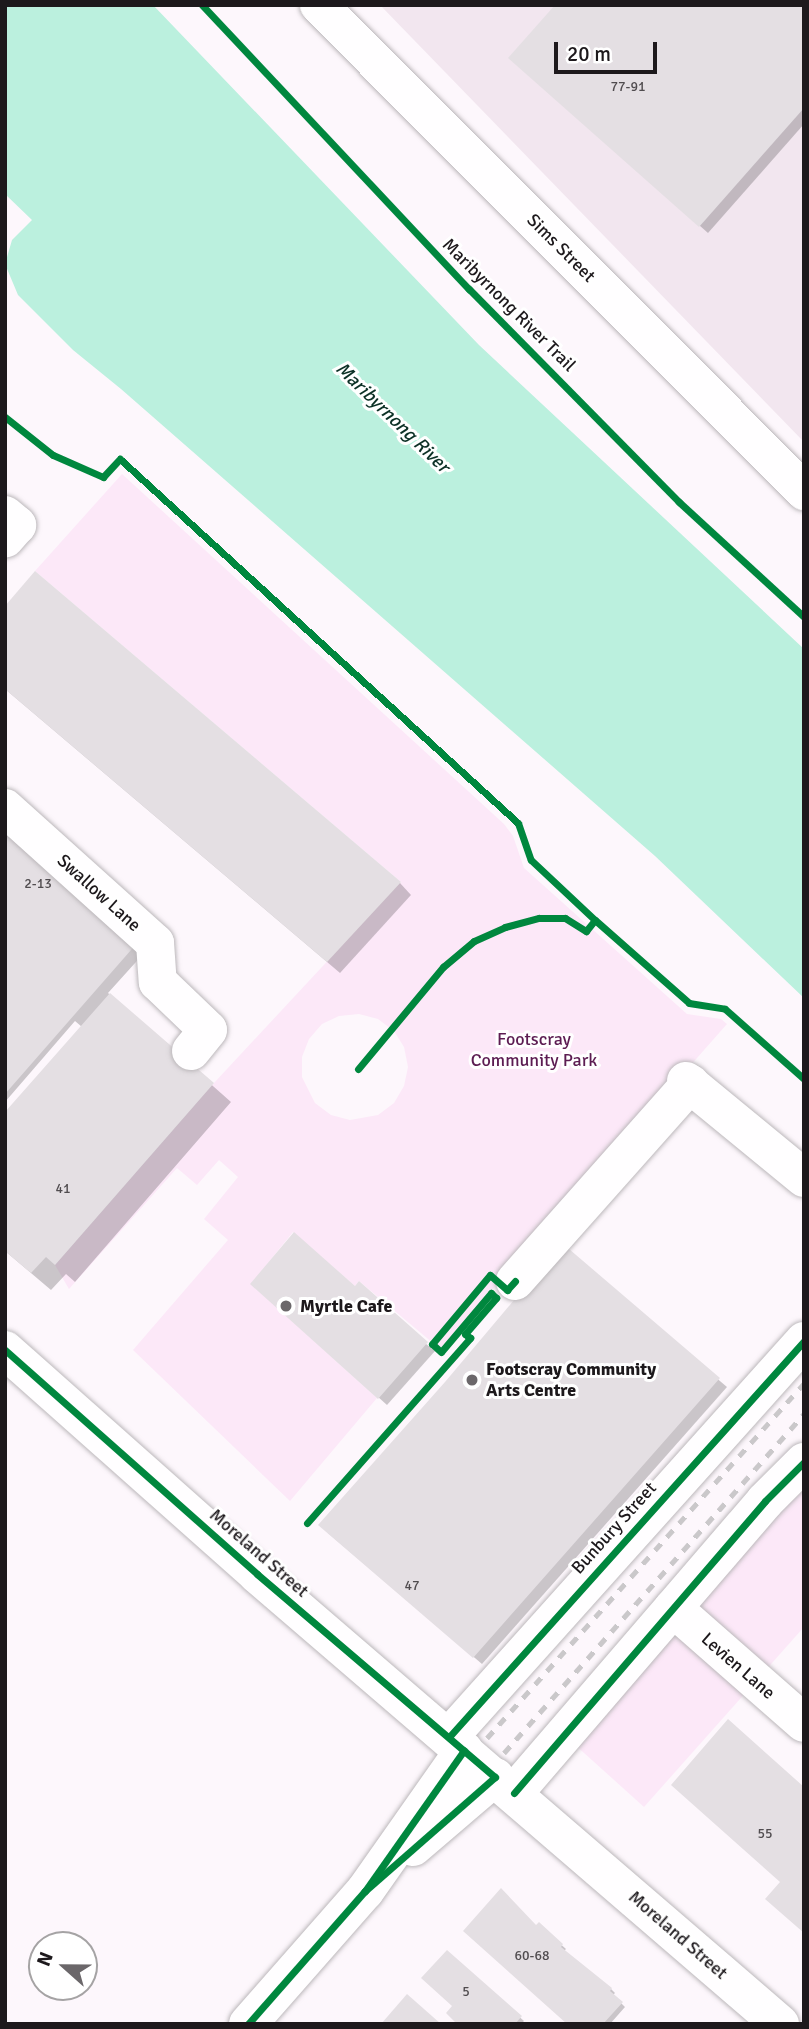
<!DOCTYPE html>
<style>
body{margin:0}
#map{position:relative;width:809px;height:2029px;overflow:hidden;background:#fdf7fc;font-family:Signika,sans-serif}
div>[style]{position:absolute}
.built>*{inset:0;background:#f2e6ef}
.green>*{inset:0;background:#fce8f8}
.water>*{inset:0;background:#bbf0de}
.shadow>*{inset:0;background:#0003}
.building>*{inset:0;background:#e4dfe3}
.roads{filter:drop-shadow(0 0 2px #bcb8bb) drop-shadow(0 0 2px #bcb8bb)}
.minor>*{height:38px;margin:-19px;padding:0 19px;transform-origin:19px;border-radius:19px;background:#fffeff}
.rail>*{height:5px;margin-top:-2.5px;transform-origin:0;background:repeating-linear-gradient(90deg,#cac8ca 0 9px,transparent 0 18px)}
.cycleway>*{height:7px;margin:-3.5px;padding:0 3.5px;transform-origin:3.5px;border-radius:3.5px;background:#00873e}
.dots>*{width:19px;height:19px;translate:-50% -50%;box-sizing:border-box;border:4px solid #fff;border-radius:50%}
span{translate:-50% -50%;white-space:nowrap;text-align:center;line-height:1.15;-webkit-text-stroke:6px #fff;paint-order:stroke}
.number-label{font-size:14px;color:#504c4f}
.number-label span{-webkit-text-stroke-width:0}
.street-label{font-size:18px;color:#1d191c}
.park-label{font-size:18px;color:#5c1c52}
.poi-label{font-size:18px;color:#1d191c;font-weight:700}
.left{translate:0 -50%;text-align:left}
.water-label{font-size:19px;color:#0c3126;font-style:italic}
.frame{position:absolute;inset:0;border:7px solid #1d191c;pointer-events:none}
.north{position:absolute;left:28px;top:1931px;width:70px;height:70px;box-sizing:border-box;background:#fff;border:2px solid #a5a3a4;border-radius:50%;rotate:291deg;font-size:19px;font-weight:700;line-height:28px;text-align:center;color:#1d191c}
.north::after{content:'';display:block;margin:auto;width:24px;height:32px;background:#6b676a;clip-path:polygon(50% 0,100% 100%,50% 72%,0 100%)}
.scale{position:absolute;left:554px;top:42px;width:103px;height:32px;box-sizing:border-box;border:4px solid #1d191c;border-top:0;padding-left:9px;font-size:21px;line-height:24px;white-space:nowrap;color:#1d191c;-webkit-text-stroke:5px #fff;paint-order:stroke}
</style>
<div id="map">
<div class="built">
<i style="clip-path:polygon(380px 5px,804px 5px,804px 442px)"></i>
</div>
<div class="green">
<i style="clip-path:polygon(evenodd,122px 474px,504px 824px,513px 836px,524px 868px,687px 1014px,721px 1019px,727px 1024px,440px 1349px,359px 1281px,355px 1286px,293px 1232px,251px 1284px,377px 1398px,290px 1501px,133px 1350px,228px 1240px,204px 1219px,238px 1177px,219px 1160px,197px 1185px,177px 1168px,69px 1289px,55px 1265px,214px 1083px,401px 882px,35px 571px,122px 474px,359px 1014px,378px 1019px,394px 1031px,404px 1047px,408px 1067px,404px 1086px,394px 1103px,378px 1115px,350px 1120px,331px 1115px,315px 1103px,302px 1077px,302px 1057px,309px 1039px,322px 1024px,339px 1016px,359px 1014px)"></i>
<i style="clip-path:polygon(804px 1483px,804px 1627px,644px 1807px,573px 1743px)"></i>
</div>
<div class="water">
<i style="clip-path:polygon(5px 5px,153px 5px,479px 345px,804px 649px,804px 998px,655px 856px,121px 389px,73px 350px,18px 295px,5px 264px,12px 240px,32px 220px,5px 194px)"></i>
</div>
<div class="shadow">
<i style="clip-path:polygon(804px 5px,804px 124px,708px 233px,519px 65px)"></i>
<i style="clip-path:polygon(5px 689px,400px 883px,411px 895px,340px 973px)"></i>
<i style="clip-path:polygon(5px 828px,145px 952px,108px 993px,231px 1102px,75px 1282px,66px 1274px,51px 1290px,5px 1251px,82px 1027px,75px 1021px,5px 1102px)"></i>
<i style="clip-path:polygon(562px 1246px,727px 1387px,482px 1664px,328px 1533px,447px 1383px)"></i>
<i style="clip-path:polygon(355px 1288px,435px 1351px,387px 1405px,261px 1292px)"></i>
<i style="clip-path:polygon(539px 1925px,566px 1949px,564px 1951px,611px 1989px,615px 1993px,613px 1995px,625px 2007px,610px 2024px,570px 2024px,536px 1927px)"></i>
<i style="clip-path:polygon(447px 1952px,524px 2021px,521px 2024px,459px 2024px)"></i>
</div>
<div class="building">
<i style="clip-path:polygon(555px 5px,804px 5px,804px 108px,699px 227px,508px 58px)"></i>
<i style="clip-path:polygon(35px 571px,401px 882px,327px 962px,5px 689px,5px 606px)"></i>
<i style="clip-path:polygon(5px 826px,138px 942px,5px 1094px)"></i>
<i style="clip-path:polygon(110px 993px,214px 1083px,55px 1265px,46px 1257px,31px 1273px,5px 1251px,5px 1112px)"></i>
<i style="clip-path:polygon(294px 1232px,355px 1286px,359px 1281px,428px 1342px,378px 1399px,250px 1284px)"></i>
<i style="clip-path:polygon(562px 1243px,720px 1378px,473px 1658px,318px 1525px,445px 1382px)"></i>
<i style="clip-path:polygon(728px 1719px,804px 1787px,804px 1933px,765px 1899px,780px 1882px,671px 1785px)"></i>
<i style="clip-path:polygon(501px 1888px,536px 1925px,539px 1922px,563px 1944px,561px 1947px,612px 1988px,610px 1991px,623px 2002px,603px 2024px,567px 2024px,463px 1931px)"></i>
<i style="clip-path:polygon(447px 1950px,522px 2016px,515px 2024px,457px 2024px,446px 2013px,452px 2006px,421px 1978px)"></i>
<i style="clip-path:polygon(407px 1994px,441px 2024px,381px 2024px)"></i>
</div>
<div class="roads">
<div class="minor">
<i style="left:319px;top:5px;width:687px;rotate:45.06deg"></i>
<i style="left:5px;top:515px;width:16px;rotate:40deg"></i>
<i style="left:17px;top:525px;width:18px;rotate:131deg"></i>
<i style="left:5px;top:808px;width:202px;rotate:42deg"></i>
<i style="left:155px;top:943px;width:39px;rotate:86deg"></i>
<i style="left:158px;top:982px;width:69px;rotate:43.8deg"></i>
<i style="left:208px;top:1030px;width:27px;rotate:129deg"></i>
<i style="left:686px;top:1081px;width:153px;rotate:39.4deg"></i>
<i style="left:515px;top:1281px;width:264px;rotate:-48.4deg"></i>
<i style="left:5px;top:1350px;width:337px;rotate:41.6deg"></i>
<i style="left:257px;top:1574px;width:690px;rotate:40.71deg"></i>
<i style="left:673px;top:1608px;width:174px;rotate:41.3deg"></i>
<i style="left:449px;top:1737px;width:532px;rotate:-48.12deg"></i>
<i style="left:514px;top:1793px;width:385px;rotate:-49.3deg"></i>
<i style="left:765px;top:1501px;width:55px;rotate:-45deg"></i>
<i style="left:413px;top:1847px;width:108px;rotate:-40.5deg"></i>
<i style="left:248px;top:2024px;width:177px;rotate:-48.7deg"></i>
<i style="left:365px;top:1891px;width:172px;rotate:-54.9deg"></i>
</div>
</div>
<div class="rail">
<i style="left:487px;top:1738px;width:475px;rotate:-48.2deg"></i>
<i style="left:504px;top:1753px;width:453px;rotate:-48.5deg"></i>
</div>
<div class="cycleway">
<i style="left:202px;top:5px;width:390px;rotate:46.8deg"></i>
<i style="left:469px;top:289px;width:299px;rotate:45.4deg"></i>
<i style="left:679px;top:502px;width:170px;rotate:42.6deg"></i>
<i style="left:5px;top:417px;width:61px;rotate:38.4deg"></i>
<i style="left:53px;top:455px;width:55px;rotate:23.7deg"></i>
<i style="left:103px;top:477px;width:25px;rotate:-47deg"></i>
<i style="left:120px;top:459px;width:539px;rotate:42.45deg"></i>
<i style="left:518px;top:823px;width:39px;rotate:71deg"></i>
<i style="left:531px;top:860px;width:88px;rotate:43.2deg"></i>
<i style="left:595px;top:920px;width:125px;rotate:41.4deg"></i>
<i style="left:689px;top:1003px;width:36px;rotate:9deg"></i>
<i style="left:725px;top:1009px;width:106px;rotate:41.5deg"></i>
<i style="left:358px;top:1069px;width:133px;rotate:-50.2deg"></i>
<i style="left:443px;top:967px;width:40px;rotate:-40deg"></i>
<i style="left:474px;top:941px;width:34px;rotate:-24deg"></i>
<i style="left:505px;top:927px;width:35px;rotate:-15deg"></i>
<i style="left:539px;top:918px;width:26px"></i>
<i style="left:565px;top:918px;width:25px;rotate:32deg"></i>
<i style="left:586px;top:931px;width:14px;rotate:-51deg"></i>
<i style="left:5px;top:1350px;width:337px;rotate:41.6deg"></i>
<i style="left:257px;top:1574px;width:313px;rotate:40.5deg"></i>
<i style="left:495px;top:1777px;width:173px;rotate:138.8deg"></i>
<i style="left:307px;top:1523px;width:247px;rotate:-48.6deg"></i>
<i style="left:470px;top:1338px;width:6px;rotate:-141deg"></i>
<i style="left:465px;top:1334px;width:48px;rotate:-49.3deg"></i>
<i style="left:496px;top:1298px;width:7px;rotate:-135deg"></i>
<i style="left:491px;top:1293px;width:77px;rotate:130.3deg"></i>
<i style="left:441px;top:1352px;width:12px;rotate:-138deg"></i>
<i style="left:432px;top:1344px;width:90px;rotate:-50deg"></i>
<i style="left:490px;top:1275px;width:23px;rotate:41deg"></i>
<i style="left:507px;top:1290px;width:12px;rotate:-48deg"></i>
<i style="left:449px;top:1737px;width:532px;rotate:-48.12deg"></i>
<i style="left:514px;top:1793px;width:385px;rotate:-49.3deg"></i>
<i style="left:765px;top:1501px;width:55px;rotate:-45deg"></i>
<i style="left:248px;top:2024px;width:177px;rotate:-48.7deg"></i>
<i style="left:365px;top:1891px;width:172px;rotate:-54.9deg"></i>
</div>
<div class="dots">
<i style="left:286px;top:1306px;background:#6b676a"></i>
<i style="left:472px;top:1380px;background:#6b676a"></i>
</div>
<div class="number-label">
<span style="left:628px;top:87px">77-91</span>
<span style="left:38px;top:884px">2-13</span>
<span style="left:63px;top:1189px">41</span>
<span style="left:412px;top:1586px">47</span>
<span style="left:765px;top:1834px">55</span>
<span style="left:532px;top:1956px">60-68</span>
<span style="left:466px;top:1992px">5</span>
</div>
<div class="street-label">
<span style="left:561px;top:248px;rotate:45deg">Sims Street</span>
<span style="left:509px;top:305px;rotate:45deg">Maribyrnong River Trail</span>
<span style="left:99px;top:893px;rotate:42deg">Swallow Lane</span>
<span style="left:614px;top:1528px;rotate:-48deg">Bunbury Street</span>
<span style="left:259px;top:1553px;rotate:41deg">Moreland Street</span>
<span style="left:738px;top:1666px;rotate:41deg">Levien Lane</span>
<span style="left:678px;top:1935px;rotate:41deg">Moreland Street</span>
</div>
<div class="park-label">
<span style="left:534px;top:1050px">Footscray<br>Community Park</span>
</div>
<div class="poi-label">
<span class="left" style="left:300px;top:1306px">Myrtle Cafe</span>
<span class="left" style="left:486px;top:1380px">Footscray Community<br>Arts Centre</span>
</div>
<div class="water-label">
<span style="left:392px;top:418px;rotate:44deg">Maribyrnong River</span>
</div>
<div class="frame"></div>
<div class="north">N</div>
<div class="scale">20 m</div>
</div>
